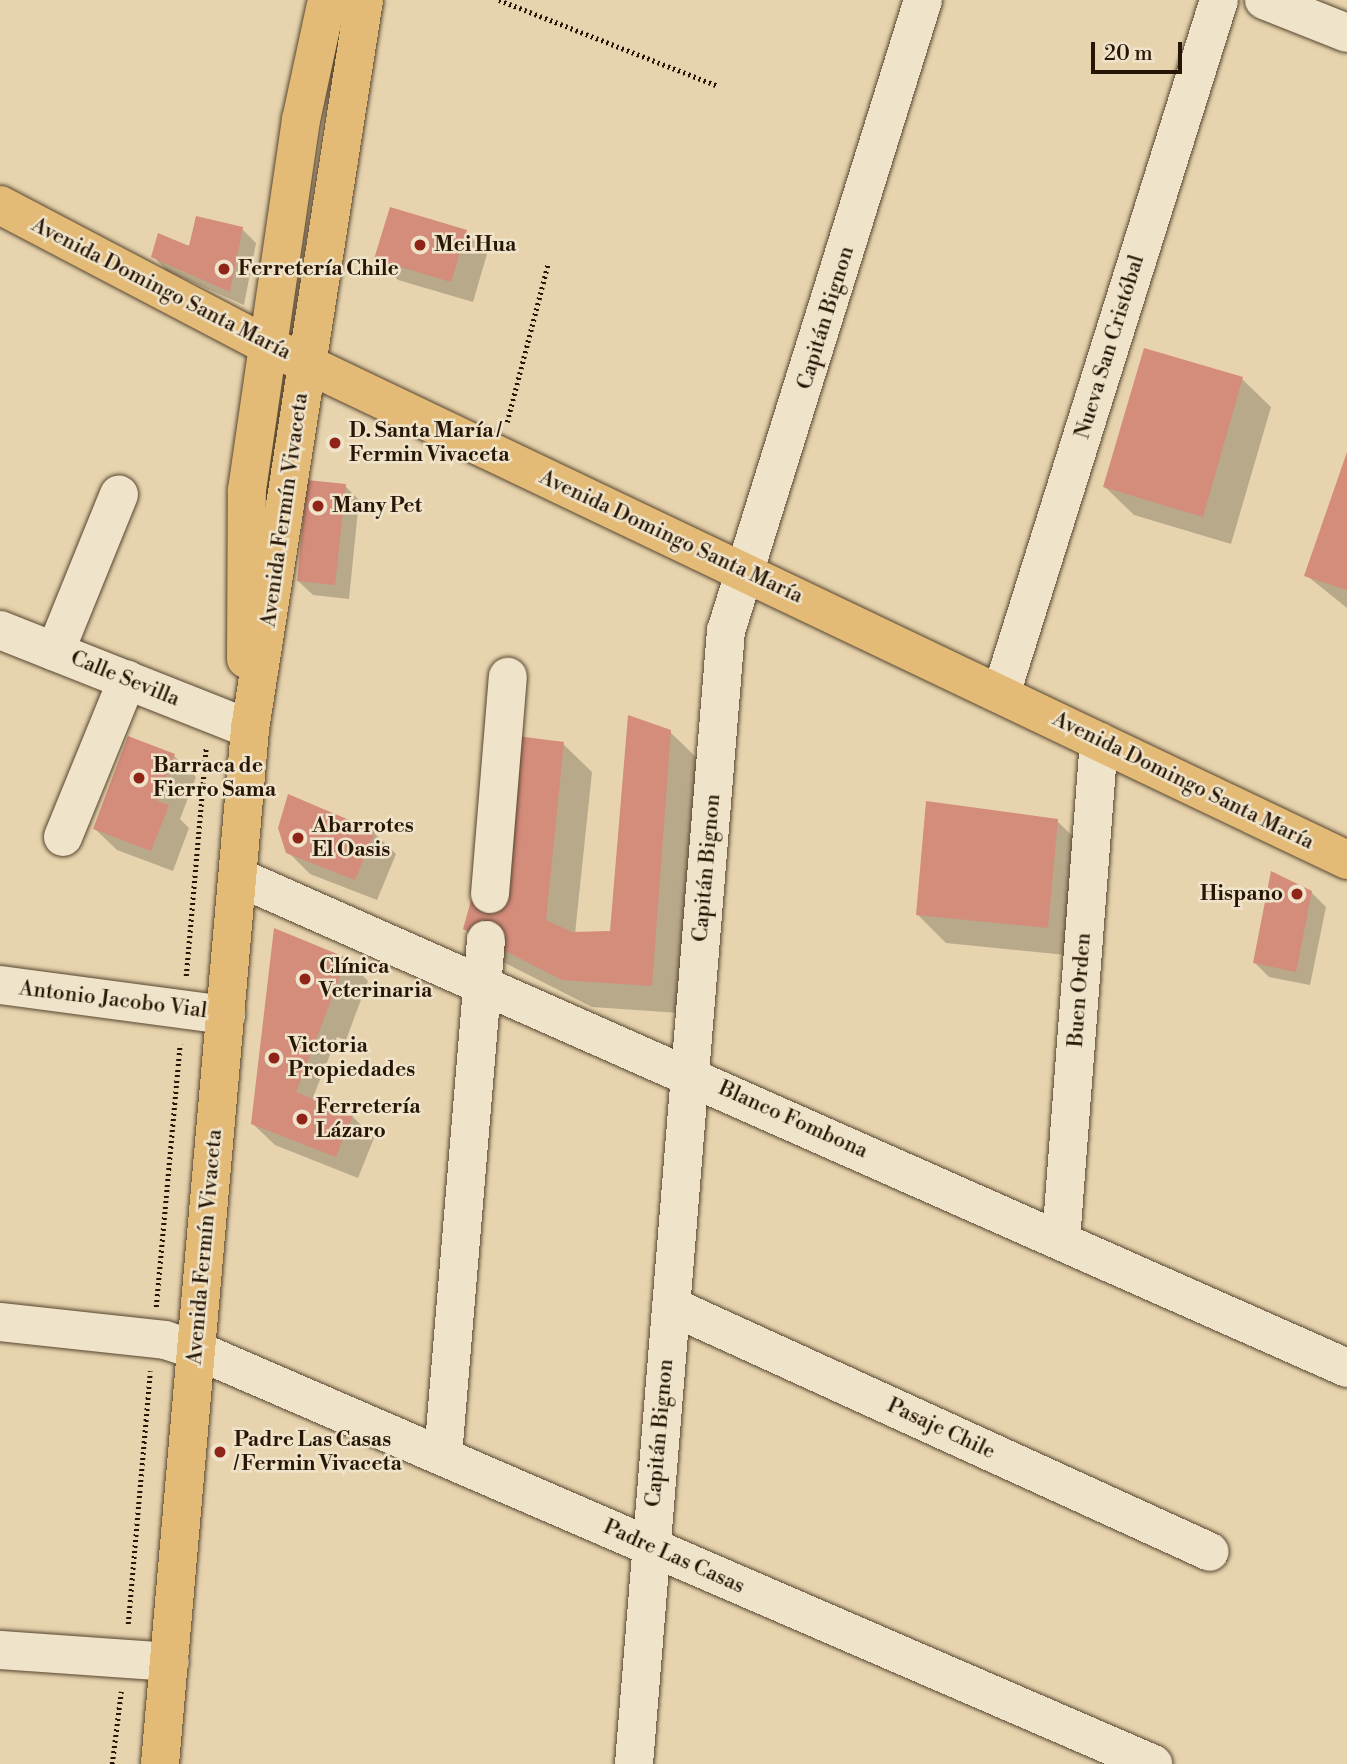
<!DOCTYPE html>
<meta charset="utf-8">
<style>
body{margin:0}
#map{position:relative;width:1347px;height:1764px;overflow:hidden;background:#e7d4ae;font-family:"Libre Bodoni",serif}
div>[style]{position:absolute}
.shadow>*{inset:0;background:#0003}
.building>*{inset:0;background:#d48c7b}
.path>*{height:4.5px;margin-top:-2.25px;transform-origin:0;background:repeating-linear-gradient(90deg,#271505 0 2px,transparent 0 5.5px)}
.roads{filter:drop-shadow(0 0 2px #57452f) drop-shadow(0 0 2px #57452f)}
.minor>*{height:38px;margin:-19px;padding:0 19px;transform-origin:19px;border-radius:19px;background:#efe3ca}
.major>*{height:38px;margin:-19px;padding:0 19px;transform-origin:19px;border-radius:19px;background:#e4ba77}
.dots>*{width:19px;height:19px;translate:-50% -50%;box-sizing:border-box;border:4px solid #efe3ca;border-radius:50%}
span{translate:-50% -50%;white-space:nowrap;text-align:center;line-height:1.15;-webkit-text-stroke:5px #efe3ca;paint-order:stroke}
.poi-label{font-size:21px;color:#271505;font-weight:700}
.left{translate:0 -50%;text-align:left}
.right{translate:-100% -50%;text-align:right}
.street-label{font-size:21px;color:#271505}
.scale{position:absolute;left:1091px;top:42px;width:91px;height:32px;box-sizing:border-box;border:4px solid #271505;border-top:0;padding-left:9px;font-size:21px;line-height:24px;white-space:nowrap;color:#271505;-webkit-text-stroke:5px #efe3ca;paint-order:stroke}
</style>
<div id="map">
<div class="shadow">
<i style="clip-path:polygon(242px 229px,256px 243px,244px 305px,167px 271px,153px 256px)"></i>
<i style="clip-path:polygon(466px 232px,487px 254px,473px 302px,398px 280px,376px 258px)"></i>
<i style="clip-path:polygon(1145px 350px,1242px 379px,1271px 407px,1231px 544px,1134px 515px,1105px 487px)"></i>
<i style="clip-path:polygon(1347px 456px,1347px 608px,1306px 575px)"></i>
<i style="clip-path:polygon(345px 486px,359px 500px,349px 599px,313px 595px,298px 581px)"></i>
<i style="clip-path:polygon(670px 732px,699px 760px,680px 1013px,592px 1007px,493px 957px,465px 928px,563px 744px,592px 772px,575px 934px,611px 933px)"></i>
<i style="clip-path:polygon(174px 756px,196px 777px,180px 819px,189px 828px,173px 871px,117px 850px,95px 829px)"></i>
<i style="clip-path:polygon(289px 796px,374px 833px,396px 854px,377px 900px,310px 874px,288px 852px)"></i>
<i style="clip-path:polygon(1057px 821px,1086px 849px,1076px 956px,946px 943px,918px 915px)"></i>
<i style="clip-path:polygon(1311px 892px,1326px 907px,1310px 985px,1269px 977px,1255px 963px)"></i>
<i style="clip-path:polygon(346px 959px,368px 981px,346px 1040px,337px 1037px,312px 1100px,352px 1116px,374px 1138px,358px 1178px,275px 1145px,253px 1124px)"></i>
</div>
<div class="building">
<i style="clip-path:polygon(390px 207px,467px 230px,451px 282px,374px 259px)"></i>
<i style="clip-path:polygon(196px 216px,243px 227px,230px 292px,151px 257px,158px 233px,189px 246px)"></i>
<i style="clip-path:polygon(1144px 348px,1243px 377px,1203px 517px,1103px 487px)"></i>
<i style="clip-path:polygon(1347px 452px,1347px 590px,1304px 576px)"></i>
<i style="clip-path:polygon(307px 480px,346px 484px,335px 585px,297px 581px)"></i>
<i style="clip-path:polygon(628px 715px,671px 730px,652px 986px,562px 980px,463px 929px,517px 736px,564px 742px,546px 920px,572px 932px,610px 931px)"></i>
<i style="clip-path:polygon(128px 736px,175px 754px,157px 801px,169px 805px,151px 851px,93px 829px)"></i>
<i style="clip-path:polygon(288px 794px,375px 831px,355px 880px,286px 853px,278px 828px)"></i>
<i style="clip-path:polygon(926px 801px,1058px 819px,1048px 928px,916px 915px)"></i>
<i style="clip-path:polygon(1271px 871px,1312px 891px,1296px 972px,1253px 963px)"></i>
<i style="clip-path:polygon(274px 928px,347px 958px,296px 1092px,353px 1115px,336px 1157px,251px 1124px)"></i>
</div>
<div class="path">
<i style="left:499px;top:0;width:236px;rotate:21.4deg"></i>
<i style="left:507px;top:422px;width:164px;rotate:-75.5deg"></i>
<i style="left:186px;top:976px;width:230px;rotate:-85deg"></i>
<i style="left:156px;top:1307px;width:264px;rotate:-84.8deg"></i>
<i style="left:128px;top:1624px;width:254px;rotate:-85deg"></i>
<i style="left:112px;top:1764px;width:73px;rotate:-82.9deg"></i>
</div>
<div class="roads">
<div class="minor">
<i style="left:1264px;top:0;width:89px;rotate:21.7deg"></i>
<i style="left:0;top:630px;width:269px;rotate:21.6deg"></i>
<i style="left:55px;top:652px;width:170px;rotate:-67.9deg"></i>
<i style="left:1001px;top:694px;width:727px;rotate:-72.56deg"></i>
<i style="left:63px;top:837px;width:170px;rotate:-67.8deg"></i>
<i style="left:238px;top:877px;width:1213px;rotate:23.88deg"></i>
<i style="left:490px;top:894px;width:218px;rotate:-85.3deg"></i>
<i style="left:0;top:985px;width:228px;rotate:7.6deg"></i>
<i style="left:1061px;top:1240px;width:500px;rotate:-85.65deg"></i>
<i style="left:671px;top:1306px;width:592px;rotate:24.53deg"></i>
<i style="left:0;top:1322px;width:166px;rotate:6.2deg"></i>
<i style="left:165px;top:1340px;width:33px;rotate:18deg"></i>
<i style="left:196px;top:1350px;width:1043px;rotate:23.39deg"></i>
<i style="left:443px;top:1456px;width:518px;rotate:-85.24deg"></i>
<i style="left:0;top:1650px;width:170px;rotate:4deg"></i>
<i style="left:634px;top:1764px;width:1137px;rotate:-85.36deg"></i>
<i style="left:726px;top:631px;width:661px;rotate:-72.66deg"></i>
</div>
<div class="major">
<i style="left:0;top:205px;width:301px;rotate:27.7deg"></i>
<i style="left:267px;top:345px;width:1197px;rotate:25.49deg"></i>
<i style="left:246px;top:659px;width:169px;rotate:-89.7deg"></i>
<i style="left:247px;top:490px;width:374px;rotate:-81.7deg"></i>
<i style="left:301px;top:120px;width:123px;rotate:-77.8deg"></i>
<i style="left:160px;top:1764px;width:1039px;rotate:-85.03deg"></i>
<i style="left:250px;top:729px;width:738px;rotate:-81.11deg"></i>
</div>
</div>
<div class="dots">
<i style="left:420px;top:245px;background:#8f2418"></i>
<i style="left:224px;top:269px;background:#8f2418"></i>
<i style="left:335px;top:443px;background:#8f2418"></i>
<i style="left:318px;top:506px;background:#8f2418"></i>
<i style="left:139px;top:778px;background:#8f2418"></i>
<i style="left:298px;top:838px;background:#8f2418"></i>
<i style="left:1297px;top:894px;background:#8f2418"></i>
<i style="left:305px;top:979px;background:#8f2418"></i>
<i style="left:274px;top:1058px;background:#8f2418"></i>
<i style="left:302px;top:1119px;background:#8f2418"></i>
<i style="left:220px;top:1452px;background:#8f2418"></i>
</div>
<div class="poi-label">
<span class="left" style="left:434px;top:245px">Mei Hua</span>
<span class="left" style="left:238px;top:269px">Ferretería Chile</span>
<span class="left" style="left:349px;top:443px">D. Santa María /<br>Fermin Vivaceta</span>
<span class="left" style="left:332px;top:506px">Many Pet</span>
<span class="left" style="left:153px;top:778px">Barraca de<br>Fierro Sama</span>
<span class="left" style="left:312px;top:838px">Abarrotes<br>El Oasis</span>
<span class="right" style="left:1283px;top:894px">Hispano</span>
<span class="left" style="left:319px;top:979px">Clínica<br>Veterinaria</span>
<span class="left" style="left:288px;top:1058px">Victoria<br>Propiedades</span>
<span class="left" style="left:316px;top:1119px">Ferretería<br>Lázaro</span>
<span class="left" style="left:234px;top:1452px">Padre Las Casas<br>/ Fermin Vivaceta</span>
</div>
<div class="street-label">
<span style="left:161px;top:289px;rotate:27deg">Avenida Domingo Santa María</span>
<span style="left:826px;top:318px;rotate:-73deg">Capitán Bignon</span>
<span style="left:1110px;top:347px;rotate:-73deg">Nueva San Cristóbal</span>
<span style="left:285px;top:510px;rotate:-82deg">Avenida Fermín Vivaceta</span>
<span style="left:671px;top:537px;rotate:25deg">Avenida Domingo Santa María</span>
<span style="left:125px;top:679px;rotate:22deg">Calle Sevilla</span>
<span style="left:1183px;top:781px;rotate:26deg">Avenida Domingo Santa María</span>
<span style="left:707px;top:868px;rotate:-85deg">Capitán Bignon</span>
<span style="left:1080px;top:990px;rotate:-86deg">Buen Orden</span>
<span style="left:113px;top:1000px;rotate:7deg">Antonio Jacobo Vial</span>
<span style="left:793px;top:1120px;rotate:24deg">Blanco Fombona</span>
<span style="left:205px;top:1247px;rotate:-85deg">Avenida Fermín Vivaceta</span>
<span style="left:941px;top:1429px;rotate:25deg">Pasaje Chile</span>
<span style="left:660px;top:1433px;rotate:-85deg">Capitán Bignon</span>
<span style="left:674px;top:1557px;rotate:24deg">Padre Las Casas</span>
</div>
<div class="scale">20 m</div>
</div>
